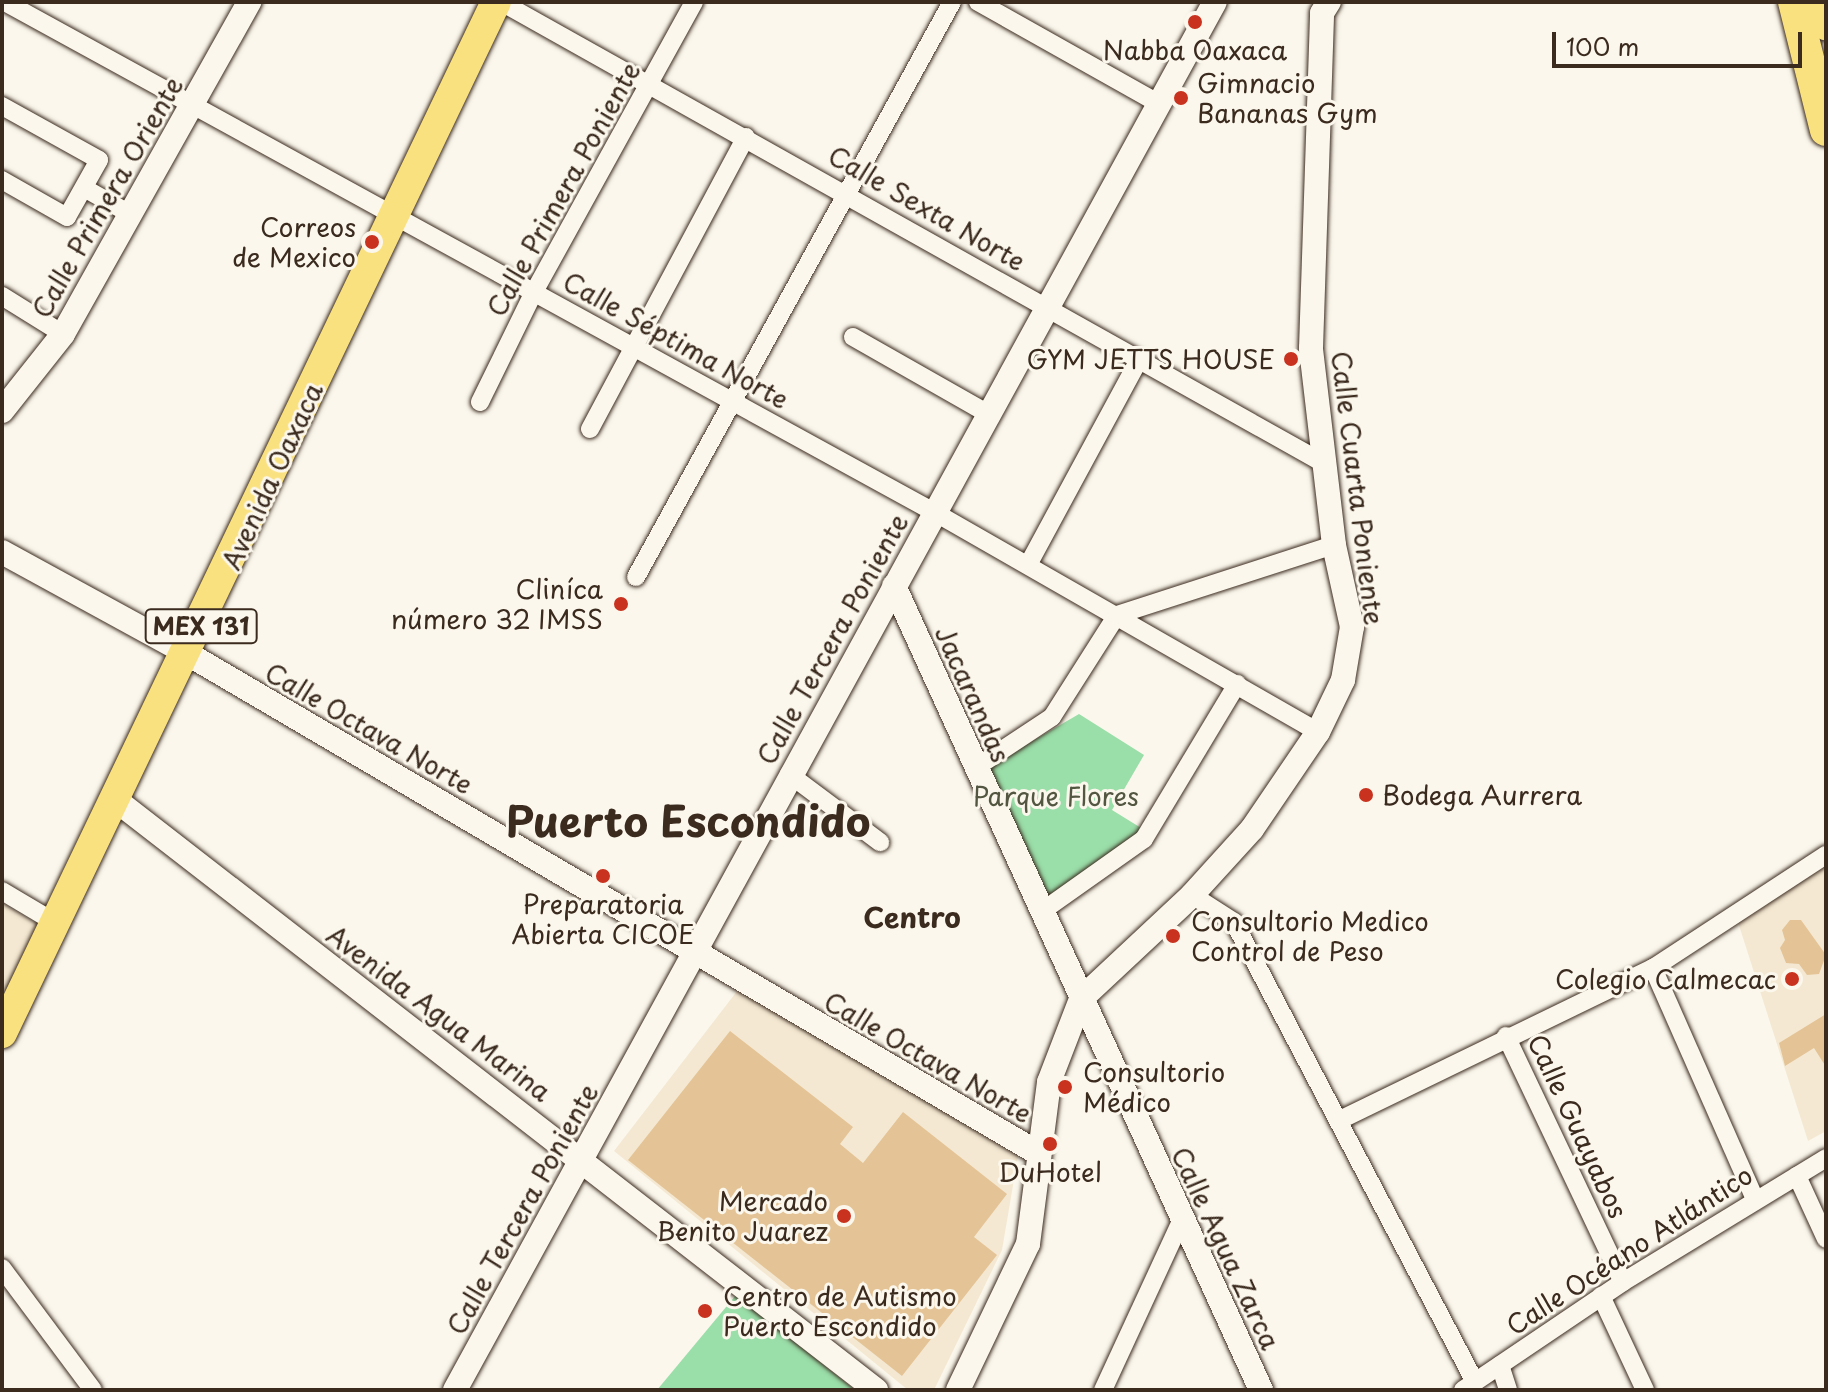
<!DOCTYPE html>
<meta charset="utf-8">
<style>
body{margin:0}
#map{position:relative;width:1828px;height:1392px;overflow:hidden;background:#fbf7ec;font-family:"Playpen Sans",sans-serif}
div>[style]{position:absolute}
.built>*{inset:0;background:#f4e8d2}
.green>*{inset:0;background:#9adea9}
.building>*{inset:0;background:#e4c496}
.roads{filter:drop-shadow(0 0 2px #3b2a1e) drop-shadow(0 0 2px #3b2a1e)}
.minor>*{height:18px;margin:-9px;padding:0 9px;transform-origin:9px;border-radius:9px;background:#fbf7ec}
.tertiary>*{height:24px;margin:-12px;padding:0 12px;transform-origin:12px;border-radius:12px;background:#fbf7ec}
.primary>*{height:30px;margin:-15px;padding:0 15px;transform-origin:15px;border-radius:15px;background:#fae180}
.trunk>*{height:32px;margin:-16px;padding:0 16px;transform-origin:16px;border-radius:16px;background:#fae180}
.dots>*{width:22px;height:22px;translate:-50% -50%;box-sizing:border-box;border:4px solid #fbf7ec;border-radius:50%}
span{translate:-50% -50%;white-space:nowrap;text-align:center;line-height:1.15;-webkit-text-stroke:6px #fbf7ec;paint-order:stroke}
.shield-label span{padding:2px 6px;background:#fbf7ec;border:2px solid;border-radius:6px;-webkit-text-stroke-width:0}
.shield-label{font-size:24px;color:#3b2a1e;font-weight:700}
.poi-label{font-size:26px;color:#3b2a1e}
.left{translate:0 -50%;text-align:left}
.right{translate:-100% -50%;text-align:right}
.street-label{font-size:26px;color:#3b2a1e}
.park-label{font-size:26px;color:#535741}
.neighbourhood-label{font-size:28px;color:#3b2a1e;font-weight:700}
.town-label{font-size:42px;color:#3b2a1e;font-weight:700}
.frame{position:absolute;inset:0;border:4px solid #3b2a1e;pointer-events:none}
.scale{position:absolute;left:1552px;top:32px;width:250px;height:36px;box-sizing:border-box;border:4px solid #3b2a1e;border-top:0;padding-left:10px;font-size:24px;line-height:28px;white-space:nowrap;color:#3b2a1e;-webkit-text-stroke:6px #fbf7ec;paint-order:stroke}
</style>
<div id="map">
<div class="built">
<i style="clip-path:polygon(1826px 864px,1826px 1131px,1808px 1141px,1736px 916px)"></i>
<i style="clip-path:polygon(2px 903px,41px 926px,2px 1011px)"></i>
<i style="clip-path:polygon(741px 986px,1018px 1156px,1002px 1250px,934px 1390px,908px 1390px,614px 1151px)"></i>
</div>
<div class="green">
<i style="clip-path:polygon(1079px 714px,1144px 755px,1112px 810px,1146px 831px,1043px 904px,981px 771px)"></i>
<i style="clip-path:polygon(736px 1295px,855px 1390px,657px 1390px)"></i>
</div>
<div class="building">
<i style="clip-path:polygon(1790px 920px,1801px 920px,1826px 955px,1819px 974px,1807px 975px,1799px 964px,1786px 963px,1780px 948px,1785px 940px,1782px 930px)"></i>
<i style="clip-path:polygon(1826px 1014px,1826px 1067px,1814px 1048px,1785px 1066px,1779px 1043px)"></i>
<i style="clip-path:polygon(730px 1031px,853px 1127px,840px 1144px,863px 1163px,903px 1112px,1007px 1194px,974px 1237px,997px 1255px,902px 1376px,628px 1160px)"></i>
</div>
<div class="roads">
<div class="minor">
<i style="left:5px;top:2px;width:1060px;rotate:28.77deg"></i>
<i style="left:934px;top:512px;width:443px;rotate:29.8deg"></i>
<i style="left:501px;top:2px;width:945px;rotate:29.28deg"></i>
<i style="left:978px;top:2px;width:209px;rotate:29.3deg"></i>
<i style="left:2px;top:106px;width:111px;rotate:29.1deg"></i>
<i style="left:99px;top:160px;width:65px;rotate:119.3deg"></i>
<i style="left:67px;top:217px;width:75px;rotate:-150.4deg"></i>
<i style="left:84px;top:188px;width:55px;rotate:29.4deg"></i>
<i style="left:2px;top:296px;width:72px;rotate:31.9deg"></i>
<i style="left:853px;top:337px;width:154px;rotate:29.6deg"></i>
<i style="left:480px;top:402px;width:123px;rotate:-63.9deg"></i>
<i style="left:534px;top:292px;width:331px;rotate:-61.1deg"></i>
<i style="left:590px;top:429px;width:331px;rotate:-61.9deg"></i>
<i style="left:1028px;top:565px;width:233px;rotate:-61.6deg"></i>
<i style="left:636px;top:577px;width:656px;rotate:-61.21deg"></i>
<i style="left:975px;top:768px;width:92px;rotate:-33.5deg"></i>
<i style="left:1052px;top:717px;width:121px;rotate:-57.5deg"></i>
<i style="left:1117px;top:615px;width:228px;rotate:-17.9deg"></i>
<i style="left:789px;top:774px;width:114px;rotate:36.8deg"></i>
<i style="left:2px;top:891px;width:61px;rotate:30.8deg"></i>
<i style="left:1192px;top:895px;width:50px;rotate:32.7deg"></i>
<i style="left:1234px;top:922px;width:519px;rotate:62.35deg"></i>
<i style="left:1041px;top:912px;width:126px;rotate:-35.3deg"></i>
<i style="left:1144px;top:839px;width:181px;rotate:-59deg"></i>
<i style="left:1653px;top:968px;width:253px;rotate:66.2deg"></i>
<i style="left:1506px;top:1036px;width:272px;rotate:64.6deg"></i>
<i style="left:1342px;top:1119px;width:346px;rotate:-25.9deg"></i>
<i style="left:1653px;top:968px;width:207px;rotate:-33.2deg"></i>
<i style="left:1797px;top:1176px;width:69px;rotate:65.3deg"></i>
<i style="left:2px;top:1268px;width:152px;rotate:53.3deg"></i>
<i style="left:1601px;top:1296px;width:104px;rotate:64.9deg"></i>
<i style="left:1500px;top:1365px;width:26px;rotate:72deg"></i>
<i style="left:1103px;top:1390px;width:188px;rotate:-65.2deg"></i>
<i style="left:1463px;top:1390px;width:193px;rotate:-34deg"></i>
<i style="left:1623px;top:1282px;width:238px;rotate:-31.4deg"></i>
</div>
<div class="tertiary">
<i style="left:2px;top:411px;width:98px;rotate:-51.6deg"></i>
<i style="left:63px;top:334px;width:381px;rotate:-60.7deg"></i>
<i style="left:2px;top:552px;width:212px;rotate:28.7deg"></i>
<i style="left:188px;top:654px;width:983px;rotate:30.42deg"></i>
<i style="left:894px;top:586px;width:884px;rotate:65.46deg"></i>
<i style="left:117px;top:801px;width:961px;rotate:37.81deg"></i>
<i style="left:455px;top:1390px;width:1582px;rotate:-61.3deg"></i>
<i style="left:958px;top:1390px;width:162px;rotate:-64.4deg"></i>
<i style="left:1028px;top:1244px;width:163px;rotate:-82.6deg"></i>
<i style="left:1049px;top:1082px;width:89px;rotate:-68.9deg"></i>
<i style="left:1081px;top:999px;width:152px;rotate:-43.1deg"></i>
<i style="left:1192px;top:895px;width:89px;rotate:-47.7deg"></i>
<i style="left:1252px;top:829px;width:117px;rotate:-55.8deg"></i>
<i style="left:1318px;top:732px;width:58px;rotate:-64.3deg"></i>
<i style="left:1343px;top:680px;width:54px;rotate:-80.4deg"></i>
<i style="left:1352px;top:627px;width:84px;rotate:-102.4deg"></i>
<i style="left:1334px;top:545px;width:198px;rotate:-96.7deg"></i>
<i style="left:1311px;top:348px;width:335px;rotate:-88.1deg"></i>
<i style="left:1322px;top:13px;width:13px;rotate:-58deg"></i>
</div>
<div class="primary">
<i style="left:2px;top:1033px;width:1143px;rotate:-64.4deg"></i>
</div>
<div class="trunk">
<i style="left:1794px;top:2px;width:132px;rotate:76deg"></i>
<i style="left:1821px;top:2px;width:23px;rotate:77deg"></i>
</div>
</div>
<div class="dots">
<i style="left:1195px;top:22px;background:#c8321e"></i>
<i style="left:1181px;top:98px;background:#c8321e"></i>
<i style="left:372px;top:242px;background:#c8321e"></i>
<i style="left:1291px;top:359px;background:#c8321e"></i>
<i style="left:621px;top:604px;background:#c8321e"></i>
<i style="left:1366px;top:795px;background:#c8321e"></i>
<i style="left:603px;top:876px;background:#c8321e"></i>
<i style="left:1173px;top:936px;background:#c8321e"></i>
<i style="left:1792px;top:979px;background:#c8321e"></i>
<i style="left:1065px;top:1087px;background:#c8321e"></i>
<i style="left:1050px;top:1144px;background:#c8321e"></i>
<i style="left:844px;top:1216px;background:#c8321e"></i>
<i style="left:705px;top:1311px;background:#c8321e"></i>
</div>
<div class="shield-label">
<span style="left:201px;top:626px">MEX 131</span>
</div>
<div class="poi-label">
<span style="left:1195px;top:50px">Nabba Oaxaca</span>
<span class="left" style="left:1197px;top:98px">Gimnacio<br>Bananas Gym</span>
<span class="right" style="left:356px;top:242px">Correos<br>de Mexico</span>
<span class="right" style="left:1275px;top:359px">GYM JETTS HOUSE</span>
<span class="right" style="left:603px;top:604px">Cliníca<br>número 32 IMSS</span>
<span class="left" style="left:1382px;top:795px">Bodega Aurrera</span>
<span style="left:603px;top:919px">Preparatoria<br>Abierta CICOE</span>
<span class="left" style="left:1191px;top:936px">Consultorio Medico<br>Control de Peso</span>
<span class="right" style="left:1776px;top:979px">Colegio Calmecac</span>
<span class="left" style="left:1083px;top:1087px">Consultorio<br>Médico</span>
<span style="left:1050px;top:1172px">DuHotel</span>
<span class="right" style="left:828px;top:1216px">Mercado<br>Benito Juarez</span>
<span class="left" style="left:723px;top:1311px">Centro de Autismo<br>Puerto Escondido</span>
</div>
<div class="street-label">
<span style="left:563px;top:189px;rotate:-61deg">Calle Primera Poniente</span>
<span style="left:107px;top:197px;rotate:-60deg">Calle Primera Oriente</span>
<span style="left:927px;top:208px;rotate:30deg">Calle Sexta Norte</span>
<span style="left:676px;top:340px;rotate:29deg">Calle Séptima Norte</span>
<span style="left:272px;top:476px;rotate:-65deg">Avenida Oaxaca</span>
<span style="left:1358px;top:488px;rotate:83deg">Calle Cuarta Poniente</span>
<span style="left:832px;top:639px;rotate:-61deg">Calle Tercera Poniente</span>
<span style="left:973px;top:694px;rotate:66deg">Jacarandas</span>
<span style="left:369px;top:728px;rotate:30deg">Calle Octava Norte</span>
<span style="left:439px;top:1013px;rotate:37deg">Avenida Agua Marina</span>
<span style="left:928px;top:1057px;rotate:30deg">Calle Octava Norte</span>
<span style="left:1578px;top:1126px;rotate:65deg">Calle Guayabos</span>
<span style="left:522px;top:1209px;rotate:-61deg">Calle Tercera Poniente</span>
<span style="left:1226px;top:1248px;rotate:65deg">Calle Agua Zarca</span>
<span style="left:1629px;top:1250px;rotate:-33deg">Calle Océano Atlántico</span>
</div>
<div class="park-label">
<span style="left:1056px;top:796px">Parque Flores</span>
</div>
<div class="neighbourhood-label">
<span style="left:912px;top:917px">Centro</span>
</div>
<div class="town-label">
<span style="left:688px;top:820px">Puerto Escondido</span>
</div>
<div class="frame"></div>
<div class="scale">100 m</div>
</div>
